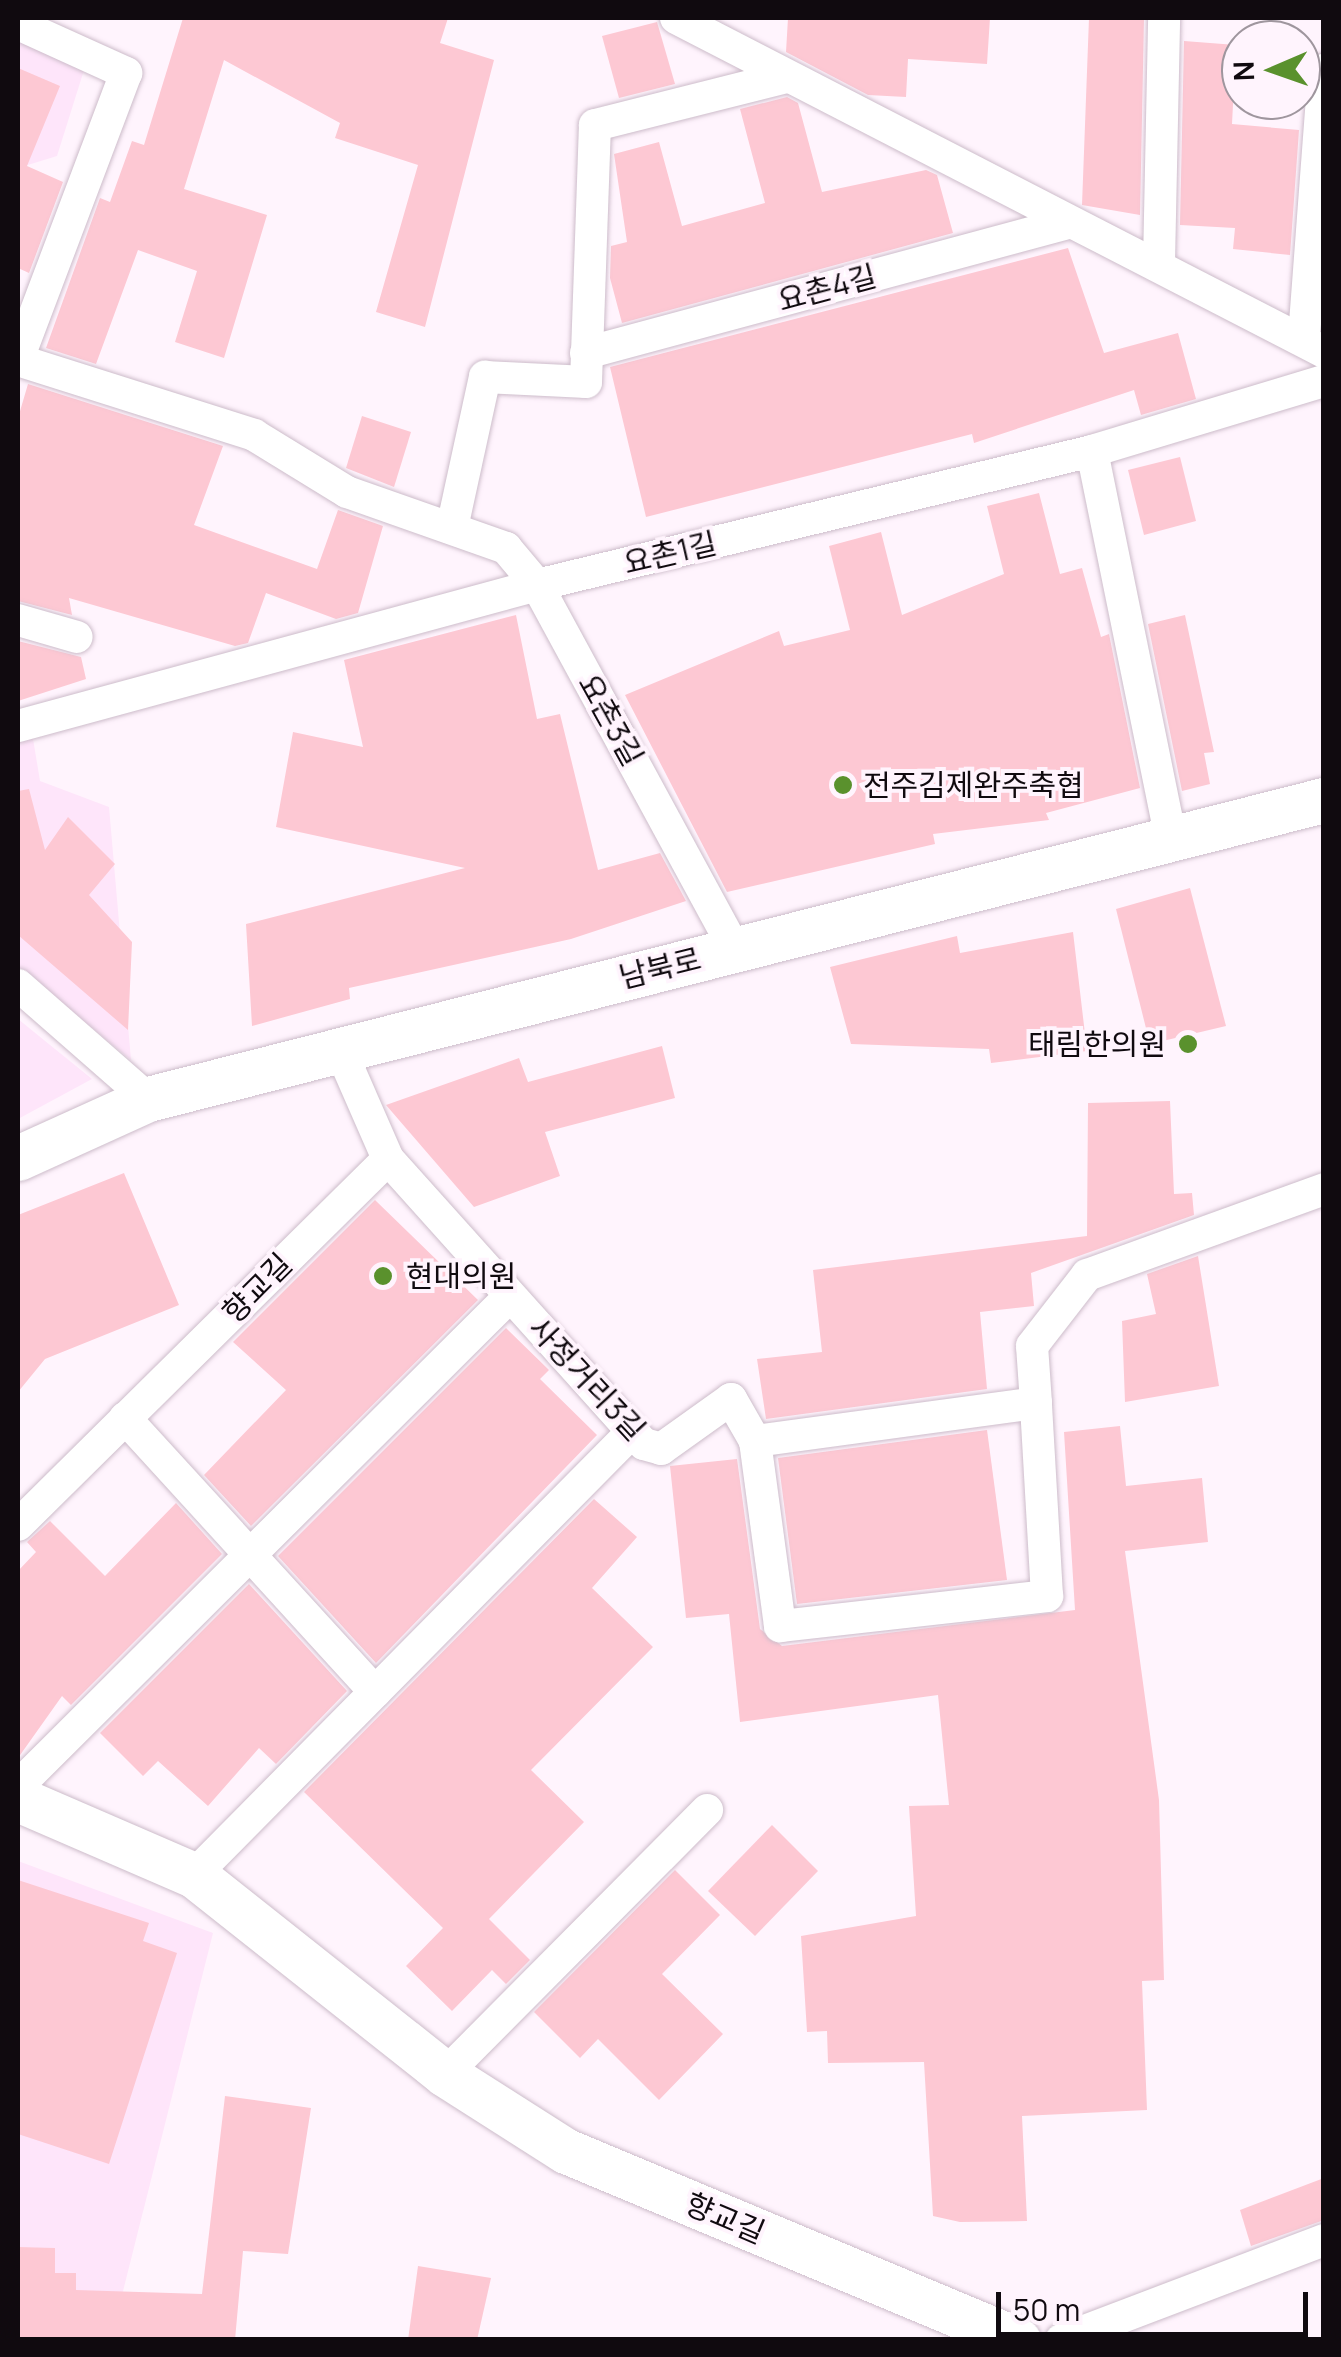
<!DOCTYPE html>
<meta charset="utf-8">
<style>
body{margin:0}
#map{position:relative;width:1341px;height:2357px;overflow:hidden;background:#fff4fd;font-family:Manrope,"Noto Sans KR",sans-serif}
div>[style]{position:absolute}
.built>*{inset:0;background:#fee5fa}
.building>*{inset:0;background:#fdc8d3}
.roads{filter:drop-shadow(0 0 2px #cdbcca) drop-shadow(0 0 2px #cdbcca)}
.street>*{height:32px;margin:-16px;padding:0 16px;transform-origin:16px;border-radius:16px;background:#fff}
.secondary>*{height:45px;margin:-22.5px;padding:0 22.5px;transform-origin:22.5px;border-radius:22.5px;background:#fff}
.dots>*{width:28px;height:28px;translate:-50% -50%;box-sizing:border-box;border:5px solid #fff4fd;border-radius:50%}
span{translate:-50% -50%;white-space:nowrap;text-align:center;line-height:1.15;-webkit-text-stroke:8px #fff4fd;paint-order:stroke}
.street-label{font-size:30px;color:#100a0f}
.poi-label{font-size:30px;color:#100a0f}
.left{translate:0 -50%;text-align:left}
.right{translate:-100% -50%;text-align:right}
.frame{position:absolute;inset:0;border:20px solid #100a0f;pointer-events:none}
.north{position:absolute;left:1221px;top:20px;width:100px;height:100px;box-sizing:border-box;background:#fff4fd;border:2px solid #9f969e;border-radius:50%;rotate:268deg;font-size:28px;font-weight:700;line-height:40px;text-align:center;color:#100a0f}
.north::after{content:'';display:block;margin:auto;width:35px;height:45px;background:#5a912d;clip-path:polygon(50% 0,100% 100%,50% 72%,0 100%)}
.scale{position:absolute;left:996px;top:2292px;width:312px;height:45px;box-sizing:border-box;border:5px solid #100a0f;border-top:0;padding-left:12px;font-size:30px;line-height:35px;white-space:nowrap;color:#100a0f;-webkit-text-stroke:8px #fff4fd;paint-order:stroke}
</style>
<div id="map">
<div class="built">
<i style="clip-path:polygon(18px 41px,84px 70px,57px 156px,18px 168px)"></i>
<i style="clip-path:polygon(18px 731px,32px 733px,40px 781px,109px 807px,131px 1060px,18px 967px)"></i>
<i style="clip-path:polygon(18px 1019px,92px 1079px,18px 1119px,18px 1018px)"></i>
<i style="clip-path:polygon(18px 1861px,213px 1933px,111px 2339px,18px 2339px)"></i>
</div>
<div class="building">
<i style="clip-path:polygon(183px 18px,448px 18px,440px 43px,494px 60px,425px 327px,376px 312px,418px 165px,335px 138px,340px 123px,224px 60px,184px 189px,267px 215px,224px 358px,175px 342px,197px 271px,138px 250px,96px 364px,46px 348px,100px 198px,110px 202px,132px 141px,144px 145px)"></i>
<i style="clip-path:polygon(788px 18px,990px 18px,987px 64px,908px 59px,906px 97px,868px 95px,786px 52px)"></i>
<i style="clip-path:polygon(1089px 18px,1144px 18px,1140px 215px,1082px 205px)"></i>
<i style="clip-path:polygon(657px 22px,675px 84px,619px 98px,602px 36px)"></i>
<i style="clip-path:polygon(1184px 41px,1236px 45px,1232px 124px,1299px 130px,1290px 255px,1233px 249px,1235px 228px,1180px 225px)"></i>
<i style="clip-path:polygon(18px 68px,60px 86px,27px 166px,63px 182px,29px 273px,18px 268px)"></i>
<i style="clip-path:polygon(787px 97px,798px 103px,822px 192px,926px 170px,937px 175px,953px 233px,622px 323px,610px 278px,611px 246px,627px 242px,614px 154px,659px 142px,682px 226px,765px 203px,740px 109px)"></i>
<i style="clip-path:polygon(1068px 248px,1104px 353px,1178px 333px,1196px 399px,1141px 415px,1134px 390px,974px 443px,972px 434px,646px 517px,610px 367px)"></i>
<i style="clip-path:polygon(28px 384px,223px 446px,194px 525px,317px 569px,338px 510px,383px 526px,358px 613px,336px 619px,266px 593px,248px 643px,235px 646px,69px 598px,72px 615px,18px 601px,18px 418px)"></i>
<i style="clip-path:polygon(362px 416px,411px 432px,394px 487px,346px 468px)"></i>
<i style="clip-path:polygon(1180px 457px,1196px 521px,1144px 535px,1128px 470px)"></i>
<i style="clip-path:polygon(1039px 493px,1060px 574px,1082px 568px,1101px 637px,1109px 634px,1140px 788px,1046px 813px,1049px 820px,933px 834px,935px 844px,727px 892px,625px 695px,779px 631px,784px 646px,850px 630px,829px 546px,881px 532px,902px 615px,1004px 574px,987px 506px)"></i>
<i style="clip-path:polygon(516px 615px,537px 719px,560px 714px,598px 870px,660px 853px,686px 901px,571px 939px,349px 988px,350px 999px,252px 1026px,246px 924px,465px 868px,276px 827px,293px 732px,363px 747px,344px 660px)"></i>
<i style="clip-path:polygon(1185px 615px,1214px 752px,1204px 753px,1210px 784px,1182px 791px,1148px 624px)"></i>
<i style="clip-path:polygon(18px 641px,81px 657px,86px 679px,18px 701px)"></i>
<i style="clip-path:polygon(29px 789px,45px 850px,68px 817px,115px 864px,89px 895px,132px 942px,128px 1030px,18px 935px,18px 791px)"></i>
<i style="clip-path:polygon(1190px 888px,1226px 1026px,1150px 1044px,1116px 909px)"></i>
<i style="clip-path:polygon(1073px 932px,1087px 1051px,991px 1063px,989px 1049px,851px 1044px,830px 967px,957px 936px,960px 953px)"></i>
<i style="clip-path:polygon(662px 1046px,675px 1098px,545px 1132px,560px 1176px,474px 1207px,386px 1105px,519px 1058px,528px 1082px)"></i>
<i style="clip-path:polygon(1170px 1101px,1174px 1194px,1192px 1193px,1194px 1215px,1031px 1273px,1034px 1306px,980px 1312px,987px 1389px,766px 1419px,757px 1359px,822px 1352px,813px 1270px,1087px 1236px,1088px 1103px)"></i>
<i style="clip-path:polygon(124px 1173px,179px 1305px,45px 1359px,18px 1392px,18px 1215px)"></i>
<i style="clip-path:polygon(375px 1200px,478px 1300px,251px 1526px,204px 1475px,286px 1390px,233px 1342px)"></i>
<i style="clip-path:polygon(1198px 1256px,1219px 1386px,1125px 1402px,1122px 1321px,1156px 1314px,1147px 1274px)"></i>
<i style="clip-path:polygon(506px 1328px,549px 1370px,540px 1379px,597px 1435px,376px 1663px,278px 1556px)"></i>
<i style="clip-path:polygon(1120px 1426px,1126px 1486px,1202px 1478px,1208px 1542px,1125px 1551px,1159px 1800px,1164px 1980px,1142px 1981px,1147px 2110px,1022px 2116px,1027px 2221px,960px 2222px,933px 2216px,924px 2062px,828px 2063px,827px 2031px,807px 2032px,801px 1936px,916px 1916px,909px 1806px,949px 1805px,938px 1695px,740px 1722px,729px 1614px,686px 1618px,670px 1466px,737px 1459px,760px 1629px,782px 1646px,1075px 1610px,1064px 1432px)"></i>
<i style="clip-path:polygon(987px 1430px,1007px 1580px,797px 1604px,778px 1458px)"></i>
<i style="clip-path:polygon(594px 1499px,637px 1537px,592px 1588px,653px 1647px,531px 1770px,584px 1822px,489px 1919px,530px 1960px,506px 1984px,492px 1970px,452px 2011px,406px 1966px,443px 1928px,304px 1792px)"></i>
<i style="clip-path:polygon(176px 1503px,222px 1554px,71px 1705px,62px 1696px,18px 1758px,18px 1571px,36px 1552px,27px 1542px,50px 1521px,105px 1576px)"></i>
<i style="clip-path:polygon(249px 1584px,347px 1691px,276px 1764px,259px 1748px,208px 1806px,158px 1761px,143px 1776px,100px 1733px)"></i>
<i style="clip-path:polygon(772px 1825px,818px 1871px,755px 1936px,708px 1891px)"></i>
<i style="clip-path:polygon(675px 1870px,720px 1915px,662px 1974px,723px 2034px,659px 2100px,598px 2039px,580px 2058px,534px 2012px)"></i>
<i style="clip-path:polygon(18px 1880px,149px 1923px,143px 1941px,177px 1953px,109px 2164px,18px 2134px)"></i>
<i style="clip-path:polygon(225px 2096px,311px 2108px,288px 2254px,243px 2251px,235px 2340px,18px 2340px,18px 2247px,55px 2248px,55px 2273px,76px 2273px,76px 2290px,202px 2294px)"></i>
<i style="clip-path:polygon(1324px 2178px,1324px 2220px,1251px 2246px,1240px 2210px)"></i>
<i style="clip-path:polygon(418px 2266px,491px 2278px,477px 2340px,408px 2340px)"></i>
</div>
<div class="roads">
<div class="street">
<i style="left:676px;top:18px;width:729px;rotate:27.27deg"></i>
<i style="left:18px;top:24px;width:119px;rotate:24.4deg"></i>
<i style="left:126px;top:73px;width:306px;rotate:110.7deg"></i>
<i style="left:1159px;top:263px;width:245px;rotate:-88.8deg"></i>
<i style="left:1304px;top:337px;width:268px;rotate:-85.7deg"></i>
<i style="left:586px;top:353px;width:499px;rotate:-15.1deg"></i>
<i style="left:18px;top:360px;width:248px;rotate:17.6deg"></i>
<i style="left:254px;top:435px;width:109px;rotate:31.5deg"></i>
<i style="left:347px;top:492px;width:169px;rotate:19.4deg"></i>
<i style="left:506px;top:548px;width:48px;rotate:50deg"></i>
<i style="left:537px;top:585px;width:414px;rotate:61.5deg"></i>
<i style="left:1092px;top:451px;width:391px;rotate:78.5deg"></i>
<i style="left:452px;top:528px;width:155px;rotate:-77.7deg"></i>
<i style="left:485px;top:377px;width:101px;rotate:2.8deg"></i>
<i style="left:586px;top:382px;width:257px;rotate:-88deg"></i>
<i style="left:595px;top:125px;width:197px;rotate:-14.1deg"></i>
<i style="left:18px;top:620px;width:61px;rotate:16.1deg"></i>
<i style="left:18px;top:726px;width:538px;rotate:-15.2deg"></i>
<i style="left:537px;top:585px;width:571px;rotate:-13.57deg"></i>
<i style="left:1092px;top:451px;width:242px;rotate:-16.8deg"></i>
<i style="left:18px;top:985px;width:173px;rotate:41.2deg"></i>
<i style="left:340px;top:1049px;width:120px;rotate:66.4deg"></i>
<i style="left:388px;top:1159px;width:383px;rotate:48.1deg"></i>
<i style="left:644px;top:1444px;width:18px;rotate:16deg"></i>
<i style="left:661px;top:1449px;width:86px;rotate:-35.5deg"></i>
<i style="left:731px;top:1399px;width:48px;rotate:60.3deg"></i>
<i style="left:1036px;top:1403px;width:284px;rotate:172.3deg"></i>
<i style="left:755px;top:1441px;width:187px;rotate:82.3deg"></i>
<i style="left:780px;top:1626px;width:269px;rotate:-6.4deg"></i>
<i style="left:1047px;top:1596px;width:193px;rotate:-93.3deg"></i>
<i style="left:1036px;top:1403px;width:57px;rotate:-94deg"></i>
<i style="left:1032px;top:1346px;width:90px;rotate:-52.2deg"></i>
<i style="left:1087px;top:1275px;width:252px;rotate:-19.9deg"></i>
<i style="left:125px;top:1418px;width:371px;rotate:47.6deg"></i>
<i style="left:18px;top:1525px;width:520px;rotate:-44.69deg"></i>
<i style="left:18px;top:1786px;width:694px;rotate:-44.88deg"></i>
<i style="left:194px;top:1875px;width:624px;rotate:-45.32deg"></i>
<i style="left:445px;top:2074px;width:372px;rotate:-45.2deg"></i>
<i style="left:1061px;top:2340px;width:281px;rotate:-20.8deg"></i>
</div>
<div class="secondary">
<i style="left:18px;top:1158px;width:143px;rotate:-24.4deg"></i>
<i style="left:148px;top:1099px;width:1213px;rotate:-14.27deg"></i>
<i style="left:18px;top:1799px;width:192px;rotate:23.4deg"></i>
<i style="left:194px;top:1875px;width:320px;rotate:38.4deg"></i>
<i style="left:445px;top:2074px;width:143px;rotate:32.5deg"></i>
<i style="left:566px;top:2151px;width:490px;rotate:22.7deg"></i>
</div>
</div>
<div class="dots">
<i style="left:843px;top:785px;background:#5a912d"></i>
<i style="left:1188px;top:1044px;background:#5a912d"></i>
<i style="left:383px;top:1276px;background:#5a912d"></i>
</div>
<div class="street-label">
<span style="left:827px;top:288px;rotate:-15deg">요촌4길</span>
<span style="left:670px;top:553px;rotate:-13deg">요촌1길</span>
<span style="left:611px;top:720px;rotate:61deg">요촌3길</span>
<span style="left:660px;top:968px;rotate:-14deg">남북로</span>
<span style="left:257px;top:1288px;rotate:-45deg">향교길</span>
<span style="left:587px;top:1379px;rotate:47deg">사정거리3길</span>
<span style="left:725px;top:2218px;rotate:23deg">향교길</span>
</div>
<div class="poi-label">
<span class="left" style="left:863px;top:785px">전주김제완주축협</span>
<span class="right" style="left:1166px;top:1044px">태림한의원</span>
<span class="left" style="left:406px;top:1276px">현대의원</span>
</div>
<div class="frame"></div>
<div class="north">N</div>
<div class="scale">50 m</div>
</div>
